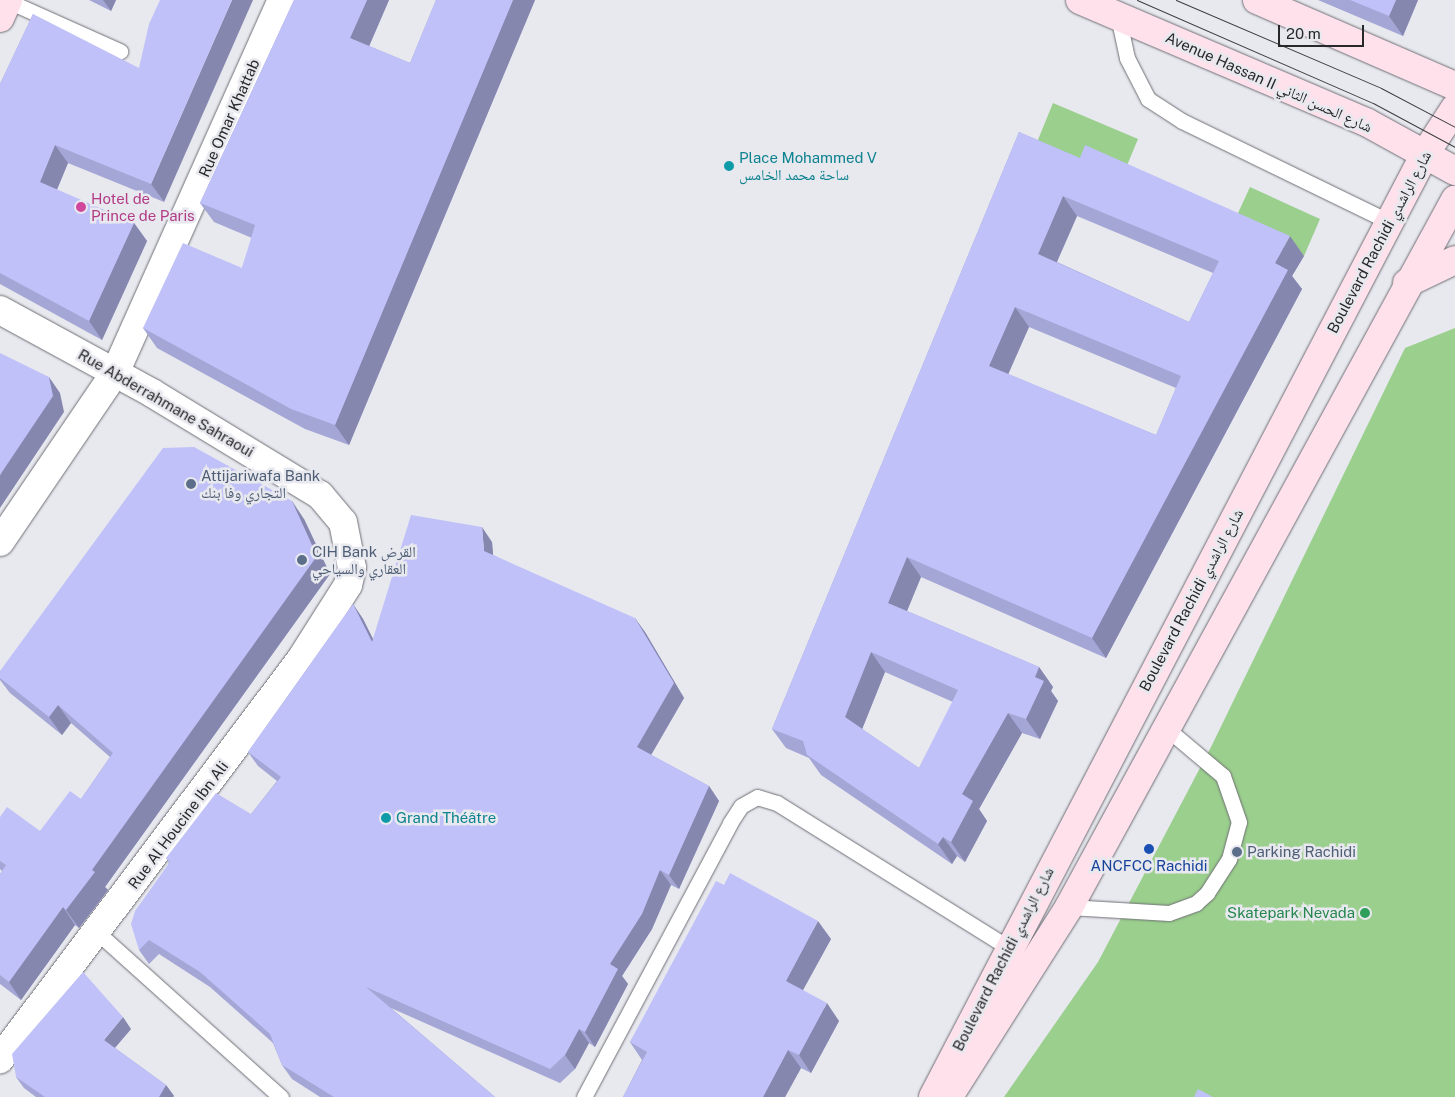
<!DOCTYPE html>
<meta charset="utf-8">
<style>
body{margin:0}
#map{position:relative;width:1455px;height:1097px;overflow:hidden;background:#e8e8ef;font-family:"Public Sans","Noto Naskh Arabic",sans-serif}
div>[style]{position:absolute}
.green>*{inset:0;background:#9bcf8d}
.roads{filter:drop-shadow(0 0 1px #6e6f75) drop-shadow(0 0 1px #6e6f75)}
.lane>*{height:15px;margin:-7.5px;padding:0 7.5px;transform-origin:7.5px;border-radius:7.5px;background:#fff}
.street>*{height:28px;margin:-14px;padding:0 14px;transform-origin:14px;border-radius:14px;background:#fff}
.secondary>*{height:28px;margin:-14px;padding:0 14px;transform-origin:14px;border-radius:14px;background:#fee1ea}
.tram>*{height:1px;margin:-0.5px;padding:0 0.5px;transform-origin:0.5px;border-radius:0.5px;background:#3d3d40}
.wall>*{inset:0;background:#a4a6d5}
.shaded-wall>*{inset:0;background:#8687ae}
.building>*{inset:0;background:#bfc1f8}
.dots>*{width:14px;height:14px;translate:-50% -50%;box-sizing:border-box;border:2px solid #e8e8ef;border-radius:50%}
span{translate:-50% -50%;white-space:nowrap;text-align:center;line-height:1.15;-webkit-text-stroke:5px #e8e8ef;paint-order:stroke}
.street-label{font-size:15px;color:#28282a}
.culture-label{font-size:15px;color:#0d838f}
.left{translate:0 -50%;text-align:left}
.hotel-label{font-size:15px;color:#b23c85}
.service-label{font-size:15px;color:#4e5e75}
.transit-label{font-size:15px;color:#164399}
.leisure-label{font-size:15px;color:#27864d}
.right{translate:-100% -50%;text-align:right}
.scale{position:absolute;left:1278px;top:25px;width:86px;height:22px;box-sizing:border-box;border:2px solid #28282a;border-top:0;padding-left:6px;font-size:15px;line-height:18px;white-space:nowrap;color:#28282a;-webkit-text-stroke:4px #e8e8ef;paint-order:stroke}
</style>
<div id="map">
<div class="green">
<i style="clip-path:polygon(1053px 103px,1138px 139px,1123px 175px,1033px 152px)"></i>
<i style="clip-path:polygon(1250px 187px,1320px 219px,1304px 256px,1233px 224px)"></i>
<i style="clip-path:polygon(1455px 328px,1455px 1097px,1004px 1097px,1098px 962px,1211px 747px,1405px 348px)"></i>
</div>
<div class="roads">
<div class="lane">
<i style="left:8px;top:1px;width:123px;rotate:24.1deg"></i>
<i style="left:1118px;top:16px;width:43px;rotate:77.9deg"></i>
<i style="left:1127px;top:58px;width:46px;rotate:62.9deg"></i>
<i style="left:1148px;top:99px;width:40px;rotate:32.9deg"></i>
<i style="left:1182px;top:121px;width:231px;rotate:25.9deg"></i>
<i style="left:1069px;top:907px;width:100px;rotate:3.4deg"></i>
<i style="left:1169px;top:913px;width:29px;rotate:-20deg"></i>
<i style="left:1196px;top:903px;width:15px;rotate:-42deg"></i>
<i style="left:1207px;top:893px;width:40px;rotate:-57.1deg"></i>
<i style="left:1229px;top:859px;width:38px;rotate:-75deg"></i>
<i style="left:1239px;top:822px;width:49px;rotate:-109.2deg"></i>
<i style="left:1223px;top:776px;width:76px;rotate:-139.8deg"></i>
<i style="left:98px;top:933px;width:246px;rotate:41.9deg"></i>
<i style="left:584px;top:1097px;width:310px;rotate:-61.9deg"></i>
<i style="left:730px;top:823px;width:20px;rotate:-57deg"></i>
<i style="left:741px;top:806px;width:18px;rotate:-29deg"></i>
<i style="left:757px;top:797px;width:21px;rotate:17deg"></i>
<i style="left:777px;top:803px;width:281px;rotate:32deg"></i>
</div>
<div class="street">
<i style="left:0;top:310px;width:173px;rotate:28.6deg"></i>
<i style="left:152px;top:393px;width:197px;rotate:31.3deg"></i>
<i style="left:320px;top:495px;width:35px;rotate:50deg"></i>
<i style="left:343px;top:522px;width:47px;rotate:78.9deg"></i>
<i style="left:352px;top:568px;width:17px;rotate:103deg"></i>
<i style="left:348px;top:585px;width:88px;rotate:122.4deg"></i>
<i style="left:301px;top:659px;width:501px;rotate:126.96deg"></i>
<i style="left:0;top:542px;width:204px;rotate:-55.8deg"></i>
<i style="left:115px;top:373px;width:409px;rotate:-65.9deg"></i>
</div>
<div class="secondary">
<i style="left:1080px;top:0;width:311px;rotate:23.1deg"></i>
<i style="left:1366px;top:122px;width:102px;rotate:28.8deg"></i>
<i style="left:1257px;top:0;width:216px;rotate:23.5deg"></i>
<i style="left:0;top:18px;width:20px;rotate:-66deg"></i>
<i style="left:1407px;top:283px;width:53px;rotate:-25.6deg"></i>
<i style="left:953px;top:1090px;width:217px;rotate:-57.6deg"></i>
<i style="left:1069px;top:907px;width:806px;rotate:-61.37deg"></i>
<i style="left:933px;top:1097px;width:1064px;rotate:-62.45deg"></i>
<i style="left:1425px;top:154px;width:55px;rotate:-56.9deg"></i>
</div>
</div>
<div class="tram">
<i style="left:1137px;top:0;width:257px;rotate:23.6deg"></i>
<i style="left:1373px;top:103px;width:93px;rotate:28.2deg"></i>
<i style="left:1176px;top:0;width:223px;rotate:23.2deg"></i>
<i style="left:1381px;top:88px;width:84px;rotate:27.8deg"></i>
</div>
<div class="wall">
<i style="clip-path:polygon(89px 0,116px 0,111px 11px)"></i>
<i style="clip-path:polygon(294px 0,389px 0,369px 46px,410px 63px,436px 0,535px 0,349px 445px,305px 429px,157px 348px,143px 328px,242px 268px,252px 238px,214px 222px,200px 203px)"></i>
<i style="clip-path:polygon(1318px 0,1418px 0,1403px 36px)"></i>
<i style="clip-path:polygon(33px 14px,164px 202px,68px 163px,57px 190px,134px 223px,147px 241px,102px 340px,0 284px,0 84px)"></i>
<i style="clip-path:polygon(evenodd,1019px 132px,1304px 256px,1292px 276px,1302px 289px,1106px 658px,921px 577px,907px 611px,1039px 667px,1053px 687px,1051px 691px,1058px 701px,1040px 739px,1022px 733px,979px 809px,987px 821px,965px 862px,957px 856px,952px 864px,821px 775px,809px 758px,786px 748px,772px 729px,1019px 132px,1077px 216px,1213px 273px,1189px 322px,1057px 262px,1077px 216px,1019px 132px,1029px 327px,1176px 388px,1156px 435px,1008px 374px,1029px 327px,1019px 132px,885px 672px,953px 702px,919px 768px,862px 729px,885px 672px)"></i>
<i style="clip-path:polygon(304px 519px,330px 574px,105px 887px,108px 890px,79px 928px,75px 925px,21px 1000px,0 984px,0 874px,2px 871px,0 869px,0 817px,40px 831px,81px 799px,110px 757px,71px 723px,62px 735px,10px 693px,0 680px,0 671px)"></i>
<i style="clip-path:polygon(492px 542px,493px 555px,645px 632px,684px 698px,651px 755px,709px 786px,719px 801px,679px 889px,671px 885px,652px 929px,622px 976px,628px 984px,595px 1047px,589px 1043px,575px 1069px,560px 1083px,391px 1008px,495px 1097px,320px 1097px,292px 1079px,282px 1065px,273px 1043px,210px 987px,159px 954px,149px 964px,139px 950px,169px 862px,166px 858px,251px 814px,277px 781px,258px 766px,248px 752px,353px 604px,363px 619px,373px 639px)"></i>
<i style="clip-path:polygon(724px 885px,831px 939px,803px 990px,839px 1021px,811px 1073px,801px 1068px,785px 1097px,623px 1097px,642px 1060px,630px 1042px)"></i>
<i style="clip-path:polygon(131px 1029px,115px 1048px,166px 1085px,174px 1096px,173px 1097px,36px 1097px,24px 1088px,16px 1077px)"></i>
</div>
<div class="shaded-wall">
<i style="clip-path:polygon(103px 0,116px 0,111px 11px)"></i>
<i style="clip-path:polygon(232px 0,253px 0,164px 202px,151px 184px)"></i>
<i style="clip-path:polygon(367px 0,389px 0,364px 58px,350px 38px)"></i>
<i style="clip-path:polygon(513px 0,535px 0,349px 445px,335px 425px)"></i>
<i style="clip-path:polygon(1396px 0,1418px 0,1403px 36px,1389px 16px)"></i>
<i style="clip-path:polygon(55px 145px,68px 163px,52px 201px,40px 182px)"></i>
<i style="clip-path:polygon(1063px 196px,1077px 216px,1052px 273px,1038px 254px)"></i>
<i style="clip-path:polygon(134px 223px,147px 241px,102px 340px,89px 321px)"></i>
<i style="clip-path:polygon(1290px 236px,1304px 256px,1292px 276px,1302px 289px,1106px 658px,1092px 638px,1275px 263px)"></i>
<i style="clip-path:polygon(1015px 307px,1029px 327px,1003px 386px,989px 366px)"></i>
<i style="clip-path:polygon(49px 377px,60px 393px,64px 412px,0 508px,0 475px)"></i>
<i style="clip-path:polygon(292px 501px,304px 519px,330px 574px,105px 887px,108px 890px,79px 928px,66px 910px,92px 870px)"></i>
<i style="clip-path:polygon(482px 527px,492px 542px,494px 566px,484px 551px)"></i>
<i style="clip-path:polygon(907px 557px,921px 577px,902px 623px,888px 603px)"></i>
<i style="clip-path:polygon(353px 604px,363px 619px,382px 657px,372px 642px)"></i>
<i style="clip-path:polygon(635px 618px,645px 632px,684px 698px,647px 762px,637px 747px)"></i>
<i style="clip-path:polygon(871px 652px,885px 672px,859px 737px,845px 717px)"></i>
<i style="clip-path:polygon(1039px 667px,1053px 687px,1051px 691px,1058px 701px,1040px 739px,1026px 719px,1035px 677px)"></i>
<i style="clip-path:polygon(58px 705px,71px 723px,62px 735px,49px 717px)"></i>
<i style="clip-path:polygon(1008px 713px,1022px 733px,979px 809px,987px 821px,965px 862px,951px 842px,962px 794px)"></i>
<i style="clip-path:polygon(709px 786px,719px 801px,679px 889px,669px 875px)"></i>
<i style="clip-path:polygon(943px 837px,957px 856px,952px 864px,938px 844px)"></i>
<i style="clip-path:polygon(660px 870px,671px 885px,652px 929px,622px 976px,628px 984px,595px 1047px,585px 1032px,610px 964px)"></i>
<i style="clip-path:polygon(63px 907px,75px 925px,21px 1000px,9px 982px)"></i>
<i style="clip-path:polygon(818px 921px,831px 939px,798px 999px,786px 981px)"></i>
<i style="clip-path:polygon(827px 1003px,839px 1021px,811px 1073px,799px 1055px)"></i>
<i style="clip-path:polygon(123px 1017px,131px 1029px,112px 1051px,104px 1040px)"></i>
<i style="clip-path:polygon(579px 1029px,589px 1043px,575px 1069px,565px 1055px)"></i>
<i style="clip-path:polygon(788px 1050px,801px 1068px,785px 1097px,763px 1097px)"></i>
<i style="clip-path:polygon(166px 1085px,174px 1096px,173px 1097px,159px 1097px)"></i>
</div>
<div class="building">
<i style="clip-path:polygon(160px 0,232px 0,151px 184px,55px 145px,40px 182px,134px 223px,89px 321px,0 273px,0 84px,33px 14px,139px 68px,149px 24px)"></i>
<i style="clip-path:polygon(294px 0,367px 0,350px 38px,410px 63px,436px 0,513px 0,335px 425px,291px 409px,143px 328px,183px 243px,242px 268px,255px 225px,200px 203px)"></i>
<i style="clip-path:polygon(1350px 0,1396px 0,1389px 16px)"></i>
<i style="clip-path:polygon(evenodd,1019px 132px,1080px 158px,1085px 145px,1290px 236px,1275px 263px,1288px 270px,1092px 638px,907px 557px,888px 603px,1039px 667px,1035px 677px,1044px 681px,1026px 719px,1008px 713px,962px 794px,973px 801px,951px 842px,943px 837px,938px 844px,807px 755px,803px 741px,772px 729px,1019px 132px,1063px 196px,1219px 261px,1189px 322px,1038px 254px,1063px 196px,1019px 132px,1015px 307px,1181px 376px,1156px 435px,989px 366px,1015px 307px,1019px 132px,871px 652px,958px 690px,919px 768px,845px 717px,871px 652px)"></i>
<i style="clip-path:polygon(0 353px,49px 377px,53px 396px,0 475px)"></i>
<i style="clip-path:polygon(194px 447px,292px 501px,317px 556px,92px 870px,95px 872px,66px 910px,63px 907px,9px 982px,0 975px,0 874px,6px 865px,0 861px,0 817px,7px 807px,40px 831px,70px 791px,81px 799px,113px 753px,58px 705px,49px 717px,0 678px,0 671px,163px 448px)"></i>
<i style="clip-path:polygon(411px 515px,482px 527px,484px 551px,635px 618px,674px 683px,637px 747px,709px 786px,669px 875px,660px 870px,642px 914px,610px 964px,618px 969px,585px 1032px,579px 1029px,565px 1055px,550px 1069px,366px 987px,495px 1097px,334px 1097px,282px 1065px,270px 1034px,200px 972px,149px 940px,139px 950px,131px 924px,135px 911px,170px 862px,166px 858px,216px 793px,251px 814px,281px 777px,248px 752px,353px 604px,372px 642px)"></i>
<i style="clip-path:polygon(730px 873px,818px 921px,786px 981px,827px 1003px,799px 1055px,788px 1050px,763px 1097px,623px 1097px,647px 1052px,630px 1042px,716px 881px,724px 885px)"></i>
<i style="clip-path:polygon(83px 972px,123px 1017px,104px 1040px,166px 1085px,159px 1097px,45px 1097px,16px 1077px,12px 1054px)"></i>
<i style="clip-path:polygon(1198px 1089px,1213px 1097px,1194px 1097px)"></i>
</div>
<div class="dots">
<i style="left:729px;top:166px;background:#0f9aa8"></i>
<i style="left:81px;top:207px;background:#d1479c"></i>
<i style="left:191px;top:484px;background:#5c6f8a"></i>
<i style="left:302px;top:560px;background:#5c6f8a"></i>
<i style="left:386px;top:818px;background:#0f9aa8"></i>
<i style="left:1149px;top:849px;background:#1a4fb4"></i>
<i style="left:1237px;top:852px;background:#5c6f8a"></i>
<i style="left:1365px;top:913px;background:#2e9e5b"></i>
</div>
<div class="street-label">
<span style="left:1269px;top:82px;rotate:24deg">Avenue Hassan II شارع الحسن الثاني</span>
<span style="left:229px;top:118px;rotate:-66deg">Rue Omar Khattab</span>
<span style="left:1379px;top:242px;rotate:-62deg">Boulevard Rachidi شارع الراشدي</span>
<span style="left:166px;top:403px;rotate:30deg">Rue Abderrahmane Sahraoui</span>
<span style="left:1191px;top:600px;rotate:-62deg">Boulevard Rachidi شارع الراشدي</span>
<span style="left:178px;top:825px;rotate:-53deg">Rue Al Houcine Ibn Ali</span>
<span style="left:1003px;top:959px;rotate:-63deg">Boulevard Rachidi شارع الراشدي</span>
</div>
<div class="culture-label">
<span class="left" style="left:739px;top:166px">Place Mohammed V<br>ساحة محمد الخامس</span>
<span class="left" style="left:396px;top:818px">Grand Théâtre</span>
</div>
<div class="hotel-label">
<span class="left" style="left:91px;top:207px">Hotel de<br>Prince de Paris</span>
</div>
<div class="service-label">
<span class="left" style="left:201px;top:484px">Attijariwafa Bank<br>التجاري وفا بنك</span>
<span class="left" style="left:312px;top:560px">CIH Bank القرض<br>العقاري والسياحي</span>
<span class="left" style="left:1247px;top:852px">Parking Rachidi</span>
</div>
<div class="transit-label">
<span style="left:1149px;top:866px">ANCFCC Rachidi</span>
</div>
<div class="leisure-label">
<span class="right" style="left:1355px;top:913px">Skatepark Nevada</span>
</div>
<div class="scale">20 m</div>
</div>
